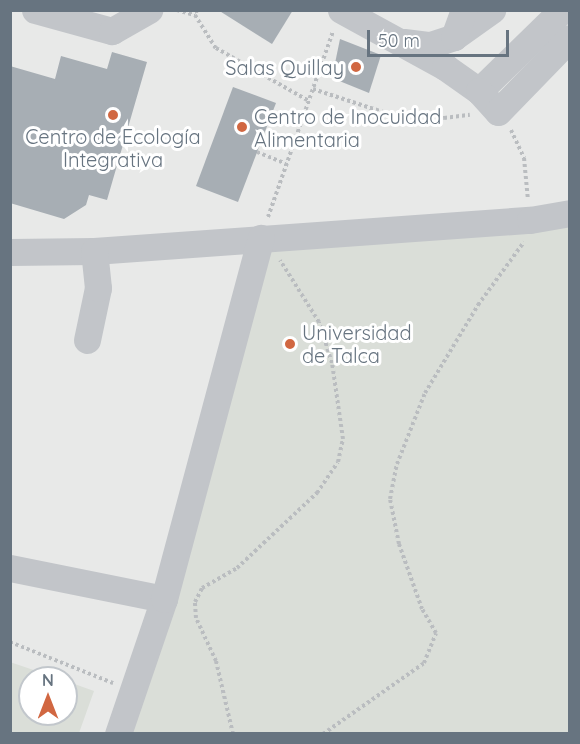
<!DOCTYPE html>
<meta charset="utf-8">
<style>
body{margin:0}
#map{position:relative;width:580px;height:744px;overflow:hidden;background:#fafaf8;font-family:Quicksand,sans-serif}
div>[style]{position:absolute}
.built>*{inset:0;background:#e8e9e8}
.green>*{inset:0;background:#daded8}
.building>*{inset:0;background:#a7aeb4}
.path>*{height:4px;margin-top:-2px;transform-origin:0;background:repeating-linear-gradient(90deg,#babdc0 0 3px,transparent 0 6px)}
.minor>*{height:27px;margin:-13.5px;padding:0 13.5px;transform-origin:13.5px;border-radius:13.5px;background:#c2c5c9}
.dots>*{width:16px;height:16px;translate:-50% -50%;box-sizing:border-box;border:3px solid #fff;border-radius:50%}
span{translate:-50% -50%;white-space:nowrap;text-align:center;line-height:1.15;-webkit-text-stroke:6px #fff;paint-order:stroke}
.poi-label{font-size:20px;color:#677480}
.right{translate:-100% -50%;text-align:right}
.left{translate:0 -50%;text-align:left}
.frame{position:absolute;inset:0;border:12px solid #677480;pointer-events:none}
.north{position:absolute;left:18px;top:666px;width:60px;height:60px;box-sizing:border-box;background:#fff;border:2px solid #c2c7cc;border-radius:50%;rotate:0deg;font-size:16px;font-weight:700;line-height:24px;text-align:center;color:#677480}
.north::after{content:'';display:block;margin:auto;width:21px;height:27px;background:#d16741;clip-path:polygon(50% 0,100% 100%,50% 72%,0 100%)}
.scale{position:absolute;left:367px;top:30px;width:142px;height:27px;box-sizing:border-box;border:3px solid #677480;border-top:0;padding-left:8px;font-size:18px;line-height:21px;white-space:nowrap;color:#677480;-webkit-text-stroke:4px #fff;paint-order:stroke}
</style>
<div id="map">
<div class="built">
<i style="clip-path:polygon(evenodd,10px 11px,569px 11px,569px 733px,11px 733px,10px 11px,30px 678px,66px 678px,66px 714px,30px 714px,30px 678px)"></i>
</div>
<div class="green">
<i style="clip-path:polygon(569px 219px,569px 733px,131px 734px,264px 243px)"></i>
<i style="clip-path:polygon(10px 662px,57px 678px,30px 678px,30px 714px,66px 714px,66px 681px,94px 691px,79px 733px,11px 733px)"></i>
</div>
<div class="building">
<i style="clip-path:polygon(218px 10px,293px 10px,272px 44px)"></i>
<i style="clip-path:polygon(340px 39px,381px 55px,369px 93px,332px 78px)"></i>
<i style="clip-path:polygon(112px 52px,147px 62px,107px 200px,89px 195px,86px 205px,64px 219px,10px 203px,10px 66px,55px 79px,61px 56px,107px 69px)"></i>
<i style="clip-path:polygon(233px 87px,276px 103px,238px 202px,196px 186px)"></i>
</div>
<div class="path">
<i style="left:177px;top:10px;width:19px;rotate:16deg"></i>
<i style="left:197px;top:10px;width:5px;rotate:112deg"></i>
<i style="left:195px;top:15px;width:39px;rotate:58deg"></i>
<i style="left:216px;top:48px;width:107px;rotate:29.7deg"></i>
<i style="left:313px;top:89px;width:80px;rotate:18.2deg"></i>
<i style="left:389px;top:114px;width:55px;rotate:4.2deg"></i>
<i style="left:444px;top:118px;width:26px;rotate:-7deg"></i>
<i style="left:511px;top:130px;width:31px;rotate:65deg"></i>
<i style="left:524px;top:158px;width:42px;rotate:84.6deg"></i>
<i style="left:257px;top:152px;width:31px;rotate:22deg"></i>
<i style="left:268px;top:217px;width:197px;rotate:-70.7deg"></i>
<i style="left:10px;top:642px;width:111px;rotate:21.7deg"></i>
<i style="left:233px;top:734px;width:75px;rotate:-103.1deg"></i>
<i style="left:216px;top:661px;width:47px;rotate:-114.9deg"></i>
<i style="left:196px;top:618px;width:16px;rotate:-94deg"></i>
<i style="left:195px;top:602px;width:16px;rotate:-63deg"></i>
<i style="left:202px;top:588px;width:40px;rotate:-29.7deg"></i>
<i style="left:237px;top:568px;width:110px;rotate:-43.2deg"></i>
<i style="left:317px;top:493px;width:37px;rotate:-56deg"></i>
<i style="left:338px;top:462px;width:24px;rotate:-78deg"></i>
<i style="left:343px;top:439px;width:77px;rotate:-98.2deg"></i>
<i style="left:332px;top:363px;width:43px;rotate:-107.6deg"></i>
<i style="left:319px;top:322px;width:73px;rotate:-122.2deg"></i>
<i style="left:323px;top:734px;width:123px;rotate:-35.1deg"></i>
<i style="left:424px;top:663px;width:32px;rotate:-68deg"></i>
<i style="left:436px;top:633px;width:28px;rotate:-120deg"></i>
<i style="left:422px;top:609px;width:69px;rotate:-109.5deg"></i>
<i style="left:399px;top:544px;width:46px;rotate:-101.3deg"></i>
<i style="left:390px;top:499px;width:36px;rotate:-79deg"></i>
<i style="left:397px;top:464px;width:76px;rotate:-68.5deg"></i>
<i style="left:425px;top:393px;width:103px;rotate:-58.9deg"></i>
<i style="left:478px;top:305px;width:78px;rotate:-53.9deg"></i>
</div>
<div class="minor">
<i style="left:35px;top:10px;width:80px;rotate:15.3deg"></i>
<i style="left:112px;top:31px;width:43px;rotate:-29.6deg"></i>
<i style="left:341px;top:10px;width:119px;rotate:28.7deg"></i>
<i style="left:445px;top:67px;width:42px;rotate:35.2deg"></i>
<i style="left:479px;top:91px;width:116px;rotate:-44.3deg"></i>
<i style="left:454px;top:37px;width:47px;rotate:-35.4deg"></i>
<i style="left:404px;top:42px;width:26px;rotate:7deg"></i>
<i style="left:430px;top:45px;width:25px;rotate:-18deg"></i>
<i style="left:454px;top:37px;width:29px;rotate:-70deg"></i>
<i style="left:479px;top:91px;width:28px;rotate:48deg"></i>
<i style="left:498px;top:112px;width:103px;rotate:-45.8deg"></i>
<i style="left:10px;top:252px;width:84px;rotate:-0.7deg"></i>
<i style="left:94px;top:251px;width:437px;rotate:-4.1deg"></i>
<i style="left:530px;top:220px;width:41px;rotate:-9.9deg"></i>
<i style="left:87px;top:340px;width:53px;rotate:-78.1deg"></i>
<i style="left:98px;top:288px;width:37px;rotate:-96deg"></i>
<i style="left:10px;top:568px;width:157px;rotate:11.4deg"></i>
<i style="left:118px;top:734px;width:143px;rotate:-71.2deg"></i>
<i style="left:164px;top:599px;width:374px;rotate:-75deg"></i>
</div>
<div class="dots">
<i style="left:356px;top:67px;background:#d16741"></i>
<i style="left:113px;top:115px;background:#d16741"></i>
<i style="left:242px;top:127px;background:#d16741"></i>
<i style="left:290px;top:344px;background:#d16741"></i>
</div>
<div class="poi-label">
<span class="right" style="left:344px;top:67px">Salas Quillay</span>
<span class="left" style="left:254px;top:128px">Centro de Inocuidad<br>Alimentaria</span>
<span style="left:113px;top:148px">Centro de Ecología<br>Integrativa</span>
<span class="left" style="left:302px;top:344px">Universidad<br>de Talca</span>
</div>
<div class="frame"></div>
<div class="north">N</div>
<div class="scale">50 m</div>
</div>
